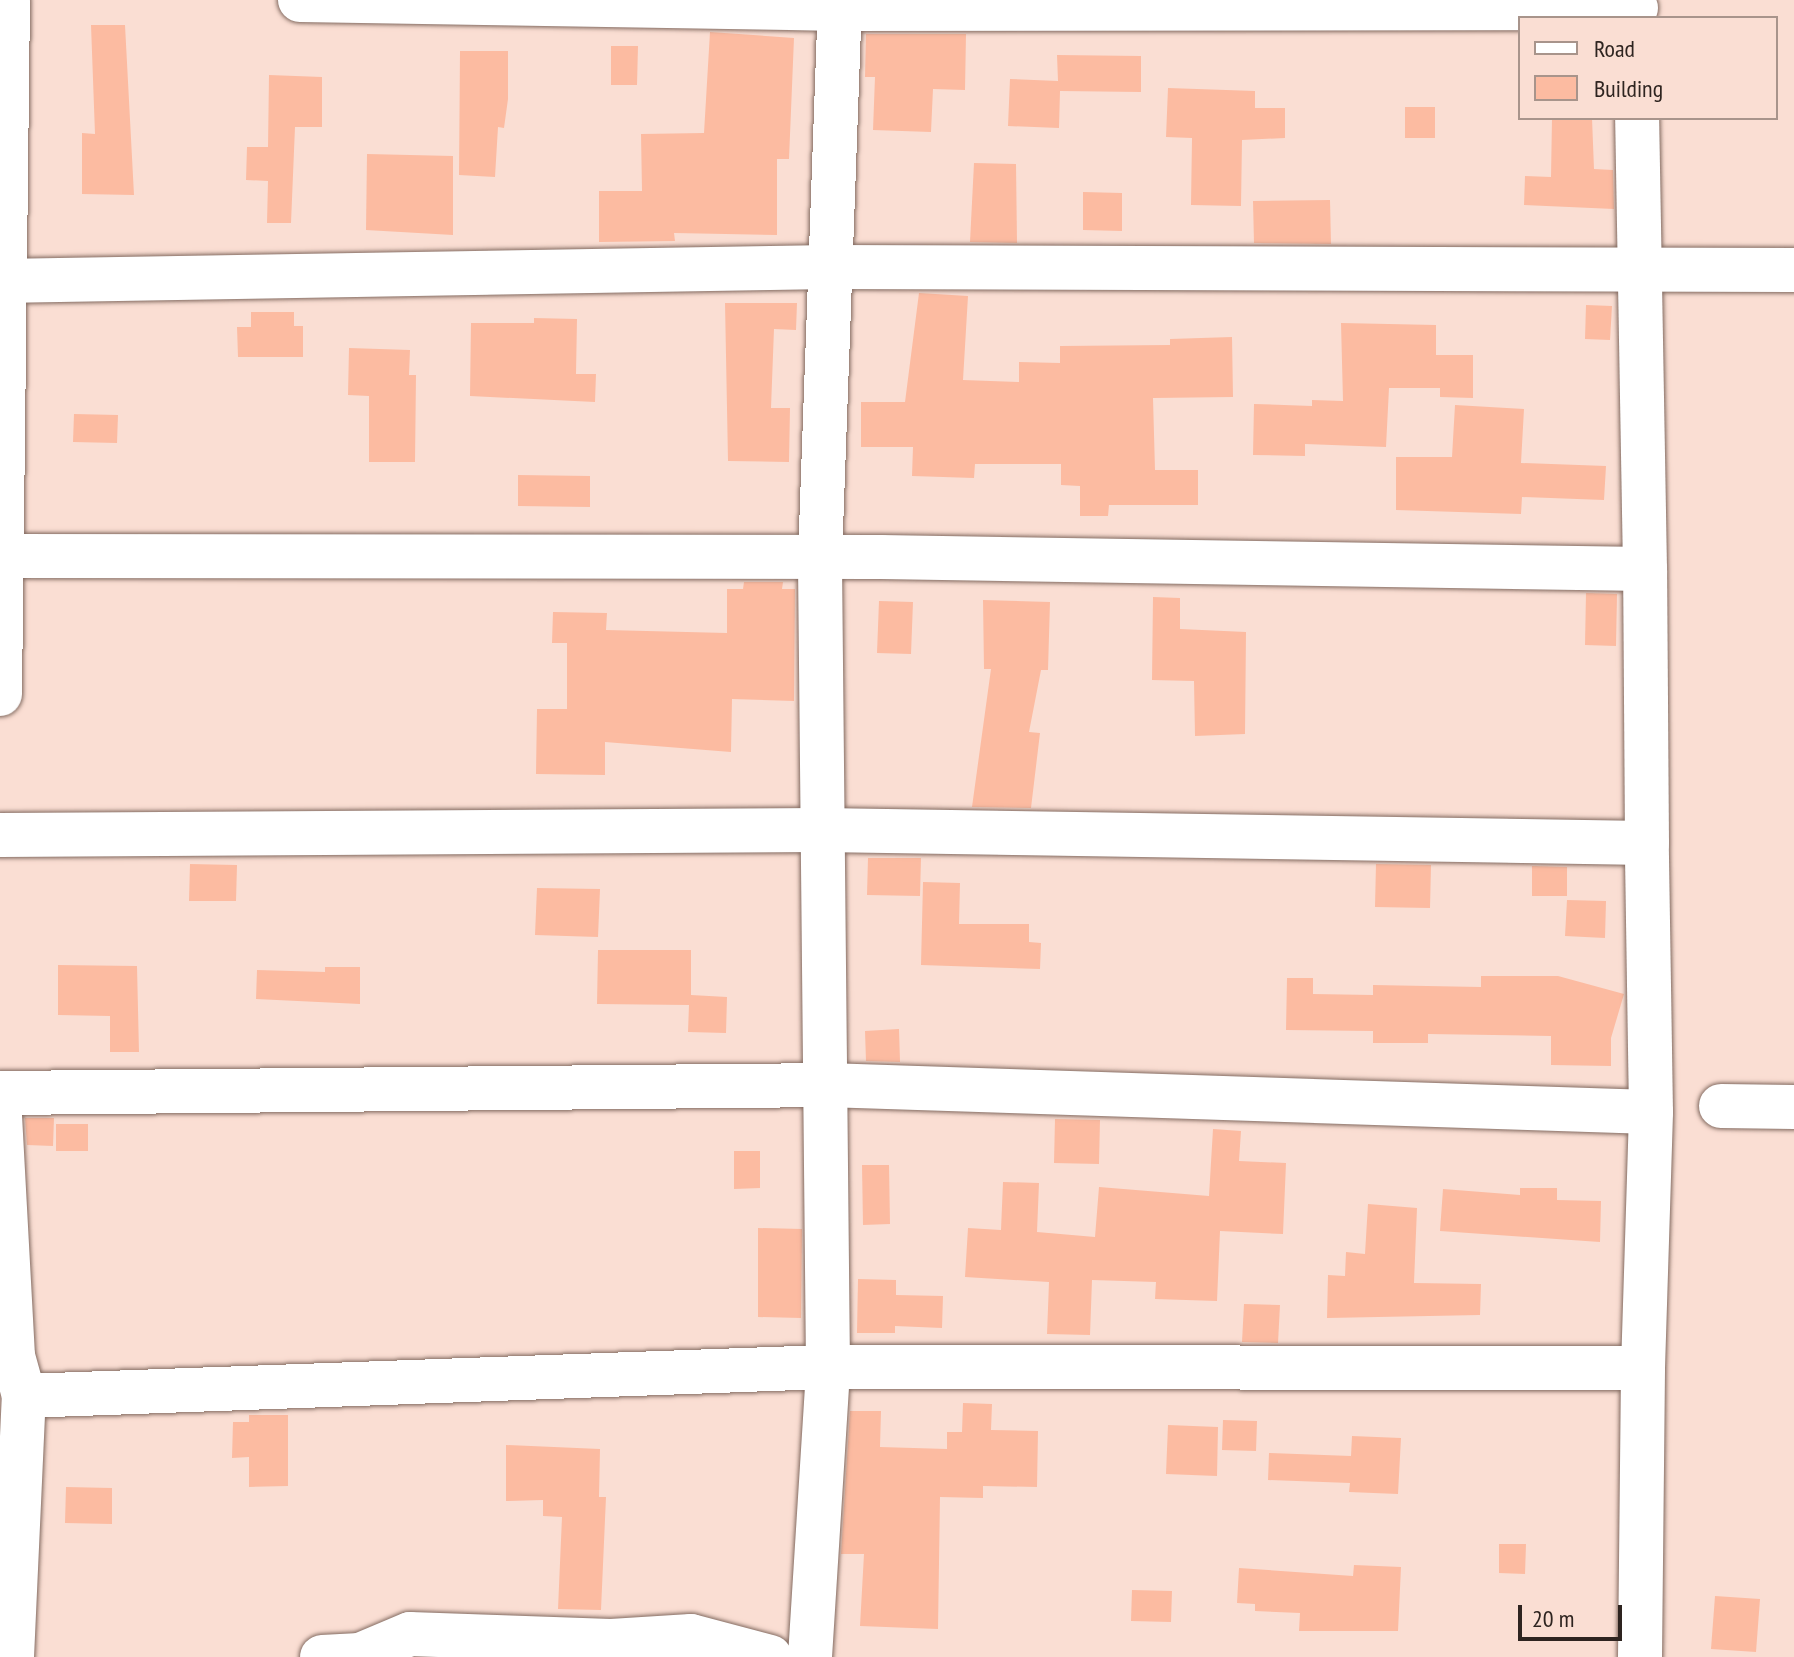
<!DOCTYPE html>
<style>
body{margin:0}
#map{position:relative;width:1794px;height:1657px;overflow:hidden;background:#faded3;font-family:"PT Sans Narrow",sans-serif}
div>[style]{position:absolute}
.building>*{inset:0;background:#fcbba1}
.roads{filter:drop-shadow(0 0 2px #836b61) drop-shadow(0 0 2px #836b61)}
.minor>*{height:44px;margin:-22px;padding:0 22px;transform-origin:22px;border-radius:22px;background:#fff}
span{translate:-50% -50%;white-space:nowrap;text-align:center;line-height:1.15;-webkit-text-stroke:6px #faded3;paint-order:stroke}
.legend{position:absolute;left:1518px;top:16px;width:260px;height:104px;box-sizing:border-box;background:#faded3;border:2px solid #a8948b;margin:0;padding:10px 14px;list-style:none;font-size:24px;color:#2e2420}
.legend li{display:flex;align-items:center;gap:16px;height:40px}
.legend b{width:40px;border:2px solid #a8948b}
.scale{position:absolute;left:1518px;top:1605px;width:104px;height:36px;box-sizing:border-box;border:4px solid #2e2420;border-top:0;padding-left:10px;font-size:24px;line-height:28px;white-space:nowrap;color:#2e2420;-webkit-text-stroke:6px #faded3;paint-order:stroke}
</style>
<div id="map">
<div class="building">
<i style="clip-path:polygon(91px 25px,125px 25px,134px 195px,82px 194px,82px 133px,95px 134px)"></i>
<i style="clip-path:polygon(710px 32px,794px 38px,789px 159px,777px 159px,777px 235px,674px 233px,675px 241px,599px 242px,599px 191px,642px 191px,641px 134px,704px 133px)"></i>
<i style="clip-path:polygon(866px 34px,966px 34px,965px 90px,933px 89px,931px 132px,873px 130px,875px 77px,865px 77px)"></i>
<i style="clip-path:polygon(611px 46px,638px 46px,637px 85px,611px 85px)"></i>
<i style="clip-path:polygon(460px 51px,508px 51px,508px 99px,504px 128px,498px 127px,495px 177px,459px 175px)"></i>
<i style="clip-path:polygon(1057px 55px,1141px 56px,1141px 92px,1060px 91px,1059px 128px,1008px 126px,1010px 79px,1058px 81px)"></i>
<i style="clip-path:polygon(269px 75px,322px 77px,322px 127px,295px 127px,291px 223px,267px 223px,268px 181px,246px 180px,247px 147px,268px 147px)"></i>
<i style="clip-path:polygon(1168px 88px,1255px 91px,1255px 108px,1285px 108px,1285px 138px,1242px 140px,1241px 206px,1191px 205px,1192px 138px,1166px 137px)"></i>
<i style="clip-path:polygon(1405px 107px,1435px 107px,1435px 138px,1405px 138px)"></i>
<i style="clip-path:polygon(1552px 118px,1592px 118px,1594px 169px,1613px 170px,1614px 209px,1524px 205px,1525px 176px,1551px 177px)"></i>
<i style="clip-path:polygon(367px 154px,453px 156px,453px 235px,366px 230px)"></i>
<i style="clip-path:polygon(974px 163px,1016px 164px,1017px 243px,970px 242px)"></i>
<i style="clip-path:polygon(1083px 192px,1122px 193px,1122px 231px,1083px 230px)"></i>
<i style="clip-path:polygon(1330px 200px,1331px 244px,1254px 243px,1253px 201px)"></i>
<i style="clip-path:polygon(919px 293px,968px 296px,963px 380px,1019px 382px,1019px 362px,1060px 363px,1060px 346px,1170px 345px,1170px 339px,1232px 337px,1233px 397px,1153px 398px,1155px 470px,1198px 470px,1198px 505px,1109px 505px,1108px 516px,1080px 516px,1080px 486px,1061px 485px,1061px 464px,975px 464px,974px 478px,912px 476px,913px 447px,861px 447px,861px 402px,905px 402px)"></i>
<i style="clip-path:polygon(725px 303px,797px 303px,796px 330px,774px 329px,771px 408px,790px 408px,789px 462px,728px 461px)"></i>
<i style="clip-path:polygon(1586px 305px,1612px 306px,1610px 340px,1585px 339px)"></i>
<i style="clip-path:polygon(251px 312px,294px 312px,294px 326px,303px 326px,303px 357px,238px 357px,237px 327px,251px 327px)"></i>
<i style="clip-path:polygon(534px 318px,577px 319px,576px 374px,596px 374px,595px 402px,470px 396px,471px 323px,534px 323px)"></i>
<i style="clip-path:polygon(1341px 323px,1436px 325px,1436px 355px,1473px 355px,1473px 398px,1440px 397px,1440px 388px,1389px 388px,1386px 447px,1305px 444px,1305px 456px,1253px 455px,1254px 404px,1312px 406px,1312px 400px,1343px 401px)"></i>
<i style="clip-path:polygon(349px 348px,410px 350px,409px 375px,416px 375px,415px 462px,369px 462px,369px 396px,348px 395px)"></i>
<i style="clip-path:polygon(1455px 405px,1524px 409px,1521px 463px,1606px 466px,1604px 500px,1522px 497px,1521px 514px,1396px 510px,1396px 457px,1452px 457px)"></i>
<i style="clip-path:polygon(74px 414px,118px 415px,117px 443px,73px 442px)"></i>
<i style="clip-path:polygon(518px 475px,590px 476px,590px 507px,518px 506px)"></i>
<i style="clip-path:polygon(744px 582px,783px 582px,782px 589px,795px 589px,794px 701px,732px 699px,731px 752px,605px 742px,605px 775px,536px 774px,537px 709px,567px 709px,567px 643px,552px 643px,553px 612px,607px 613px,606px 630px,727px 633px,727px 589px,743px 589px)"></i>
<i style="clip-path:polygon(1586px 593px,1617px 594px,1616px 646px,1585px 645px)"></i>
<i style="clip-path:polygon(1153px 597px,1180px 598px,1180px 629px,1246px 632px,1245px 734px,1195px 736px,1194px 681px,1152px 680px)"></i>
<i style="clip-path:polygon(983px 600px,1050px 602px,1048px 670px,1041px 670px,1029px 732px,1040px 733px,1031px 808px,972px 807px,991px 669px,984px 669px)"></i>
<i style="clip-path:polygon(879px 601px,913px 602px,911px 654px,877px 653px)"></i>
<i style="clip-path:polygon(868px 858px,921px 858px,920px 896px,867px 895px)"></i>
<i style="clip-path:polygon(190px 864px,237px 865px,236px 901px,189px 901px)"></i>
<i style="clip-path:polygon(1376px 864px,1431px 865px,1430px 908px,1375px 907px)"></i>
<i style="clip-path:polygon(1532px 866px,1567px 867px,1567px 896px,1532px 896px)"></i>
<i style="clip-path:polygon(923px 882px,960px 883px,959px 924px,1029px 924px,1029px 942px,1041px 943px,1040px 969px,921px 965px)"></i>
<i style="clip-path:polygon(537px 888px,600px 889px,598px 937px,535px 935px)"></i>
<i style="clip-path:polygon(1567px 900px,1606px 901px,1605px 938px,1565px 936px)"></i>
<i style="clip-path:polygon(598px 950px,691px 950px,691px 995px,727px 997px,726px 1033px,688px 1032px,689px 1005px,597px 1004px)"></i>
<i style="clip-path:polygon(58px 965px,137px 966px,139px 1052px,110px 1052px,110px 1016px,58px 1015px)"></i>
<i style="clip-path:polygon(325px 967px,360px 967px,360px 1004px,256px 999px,257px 970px,325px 972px)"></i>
<i style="clip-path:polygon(1481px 976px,1558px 976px,1624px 994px,1611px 1038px,1611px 1066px,1551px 1065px,1551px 1036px,1428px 1034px,1428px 1043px,1373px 1043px,1373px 1031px,1286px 1030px,1287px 978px,1313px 978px,1313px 994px,1373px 995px,1373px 985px,1481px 987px)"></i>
<i style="clip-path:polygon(899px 1029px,900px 1062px,866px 1061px,865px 1031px)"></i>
<i style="clip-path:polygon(25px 1118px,54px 1118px,53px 1146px,27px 1145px)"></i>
<i style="clip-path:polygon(1055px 1119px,1100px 1120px,1099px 1164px,1054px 1163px)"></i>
<i style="clip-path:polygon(56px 1124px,88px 1124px,88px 1151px,56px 1151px)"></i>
<i style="clip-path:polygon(1213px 1129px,1241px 1131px,1239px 1161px,1286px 1163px,1283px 1234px,1220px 1231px,1217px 1301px,1155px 1299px,1156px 1282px,1092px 1280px,1090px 1335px,1047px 1334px,1049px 1282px,965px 1277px,968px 1228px,1001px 1230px,1003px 1182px,1039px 1183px,1037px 1232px,1095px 1237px,1099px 1187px,1209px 1196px)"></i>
<i style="clip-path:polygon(734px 1151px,760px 1151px,760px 1188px,734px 1189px)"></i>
<i style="clip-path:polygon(862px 1165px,889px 1165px,890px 1224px,863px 1225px)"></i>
<i style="clip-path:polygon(1520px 1188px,1557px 1188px,1557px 1200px,1601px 1201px,1600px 1242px,1440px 1231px,1443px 1189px,1520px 1195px)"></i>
<i style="clip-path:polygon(1368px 1204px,1417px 1208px,1414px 1283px,1481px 1284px,1480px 1315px,1327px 1318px,1328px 1275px,1345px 1276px,1346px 1252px,1365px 1254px)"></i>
<i style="clip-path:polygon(758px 1228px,802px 1229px,801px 1318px,758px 1317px)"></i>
<i style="clip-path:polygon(858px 1279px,896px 1280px,896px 1295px,943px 1296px,942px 1328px,895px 1326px,895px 1333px,857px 1333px)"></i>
<i style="clip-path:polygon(1244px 1304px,1280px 1305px,1278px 1343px,1242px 1342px)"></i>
<i style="clip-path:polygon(963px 1403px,992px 1404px,991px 1430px,1038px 1431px,1037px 1487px,983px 1486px,983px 1498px,940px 1497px,938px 1629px,860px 1626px,864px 1554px,841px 1554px,850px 1411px,881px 1411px,880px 1447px,947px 1449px,947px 1432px,962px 1432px)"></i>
<i style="clip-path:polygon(249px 1415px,288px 1415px,288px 1486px,249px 1487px,249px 1457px,232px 1458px,233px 1422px,249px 1422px)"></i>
<i style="clip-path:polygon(1223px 1420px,1257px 1421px,1256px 1451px,1222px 1450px)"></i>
<i style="clip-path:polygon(1168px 1425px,1218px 1427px,1217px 1476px,1166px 1474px)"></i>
<i style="clip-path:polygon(1352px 1436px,1401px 1438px,1398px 1494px,1349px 1492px,1350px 1483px,1268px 1480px,1269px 1453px,1351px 1456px)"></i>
<i style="clip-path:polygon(506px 1445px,600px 1449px,599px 1497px,606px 1497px,601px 1610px,558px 1609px,562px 1517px,543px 1516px,543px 1500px,506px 1501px)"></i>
<i style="clip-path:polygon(66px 1487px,112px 1488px,112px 1524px,65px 1523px)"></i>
<i style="clip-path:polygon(1499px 1544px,1526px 1544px,1525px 1574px,1499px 1573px)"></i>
<i style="clip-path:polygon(1354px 1565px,1401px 1567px,1398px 1631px,1299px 1631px,1300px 1613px,1255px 1611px,1255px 1604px,1237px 1603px,1239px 1568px,1353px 1576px)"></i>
<i style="clip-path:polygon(1132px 1590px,1172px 1591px,1171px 1622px,1131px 1621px)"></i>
<i style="clip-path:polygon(1715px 1596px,1760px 1599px,1756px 1652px,1711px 1649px)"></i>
</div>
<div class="roads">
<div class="minor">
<i style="left:300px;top:0;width:540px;rotate:0.95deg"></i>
<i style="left:840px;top:9px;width:796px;rotate:-0.07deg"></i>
<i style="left:0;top:281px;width:830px;rotate:-0.97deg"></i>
<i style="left:830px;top:267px;width:964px;rotate:0.18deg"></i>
<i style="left:4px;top:556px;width:877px;rotate:0.07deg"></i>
<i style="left:881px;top:557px;width:764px;rotate:0.9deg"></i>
<i style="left:1645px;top:569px;width:451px;rotate:-91deg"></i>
<i style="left:0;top:694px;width:694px;rotate:-89.34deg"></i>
<i style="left:0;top:835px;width:822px;rotate:-0.35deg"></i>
<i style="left:822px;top:830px;width:825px;rotate:0.9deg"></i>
<i style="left:1647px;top:843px;width:274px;rotate:-90.4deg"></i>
<i style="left:0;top:1093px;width:826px;rotate:-0.55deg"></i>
<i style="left:826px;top:1085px;width:825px;rotate:1.87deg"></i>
<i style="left:1651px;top:1112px;width:269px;rotate:-90.9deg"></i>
<i style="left:1721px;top:1106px;width:73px;rotate:0.8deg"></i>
<i style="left:0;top:1116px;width:240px;rotate:86.9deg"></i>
<i style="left:13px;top:1356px;width:41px;rotate:74.6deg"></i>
<i style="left:12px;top:1657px;width:261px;rotate:-87.4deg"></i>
<i style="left:24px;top:1396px;width:805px;rotate:-2.07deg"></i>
<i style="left:828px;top:1367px;width:815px;rotate:0.07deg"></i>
<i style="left:1643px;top:1368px;width:256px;rotate:-88.2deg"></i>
<i style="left:322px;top:1657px;width:38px;rotate:-3deg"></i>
<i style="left:360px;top:1655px;width:54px;rotate:-22.8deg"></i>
<i style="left:410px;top:1634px;width:201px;rotate:2deg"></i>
<i style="left:611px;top:1641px;width:80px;rotate:-3.6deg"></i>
<i style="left:691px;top:1636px;width:82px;rotate:14.9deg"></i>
<i style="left:810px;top:1657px;width:291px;rotate:-86.4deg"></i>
<i style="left:828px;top:1367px;width:809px;rotate:-90.57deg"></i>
<i style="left:820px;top:558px;width:558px;rotate:-87.95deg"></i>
<i style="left:1640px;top:1657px;width:289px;rotate:-89.4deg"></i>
</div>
</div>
<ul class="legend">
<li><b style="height:10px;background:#fff"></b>Road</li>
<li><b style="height:22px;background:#fcbba1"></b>Building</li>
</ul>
<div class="scale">20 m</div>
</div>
